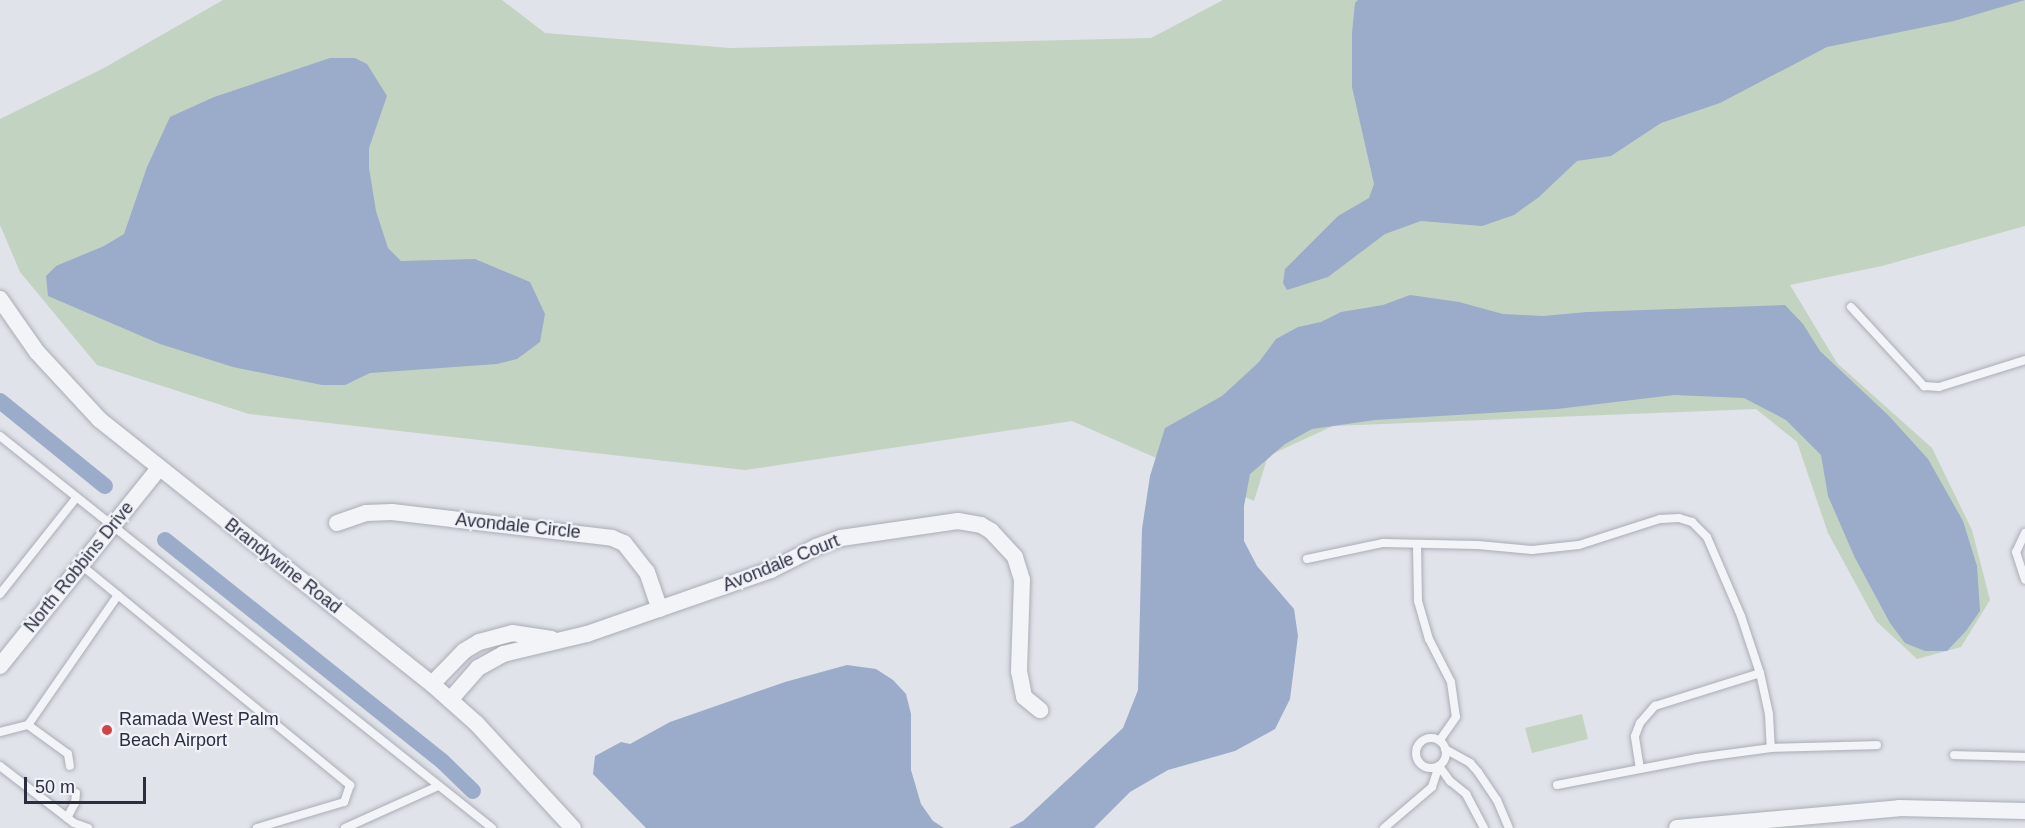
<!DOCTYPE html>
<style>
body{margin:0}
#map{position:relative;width:2025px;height:828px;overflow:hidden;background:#e0e3e9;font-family:Helvetica,sans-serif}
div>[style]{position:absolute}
.green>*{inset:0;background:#c3d3c1}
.water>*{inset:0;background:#9babca}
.canal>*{height:16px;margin:-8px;padding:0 8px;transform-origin:8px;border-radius:8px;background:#9babca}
.roads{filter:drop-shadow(0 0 2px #a9adb7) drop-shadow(0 0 2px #a9adb7)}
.lane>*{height:8px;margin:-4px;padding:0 4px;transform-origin:4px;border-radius:4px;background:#f3f4f8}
.lane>.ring{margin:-4px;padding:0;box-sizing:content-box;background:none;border:8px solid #f3f4f8;border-radius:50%}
.street>*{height:16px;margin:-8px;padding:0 8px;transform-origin:8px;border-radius:8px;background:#f3f4f8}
.dots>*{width:16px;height:16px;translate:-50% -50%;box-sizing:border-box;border:3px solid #f0f2f7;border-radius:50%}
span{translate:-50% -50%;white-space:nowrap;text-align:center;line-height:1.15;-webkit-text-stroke:4.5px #f0f2f7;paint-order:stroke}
.street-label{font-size:18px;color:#292e41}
.poi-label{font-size:18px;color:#292e41}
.left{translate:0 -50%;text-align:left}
.scale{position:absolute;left:24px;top:777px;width:122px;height:27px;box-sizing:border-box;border:3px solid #292e41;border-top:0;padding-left:8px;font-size:18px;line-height:21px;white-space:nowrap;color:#292e41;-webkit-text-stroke:4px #f0f2f7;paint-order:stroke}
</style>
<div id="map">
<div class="green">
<i style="clip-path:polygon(223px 0,502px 0,545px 33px,730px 48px,1151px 38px,1223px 0,2025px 0,2025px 226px,1882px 266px,1790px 285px,1837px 363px,1932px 448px,1972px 530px,1990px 600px,1961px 647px,1917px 659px,1876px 621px,1828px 533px,1797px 442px,1756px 409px,1333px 426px,1268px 456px,1254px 501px,1072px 421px,745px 470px,249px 414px,97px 365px,20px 272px,0 225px,0 119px,102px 69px)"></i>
<i style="clip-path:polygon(1582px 714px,1588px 739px,1532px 753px,1525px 728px)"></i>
</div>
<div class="water">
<i style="clip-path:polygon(1358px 0,2025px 0,1954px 21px,1827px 47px,1720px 103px,1661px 123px,1611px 156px,1577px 161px,1539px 197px,1514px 215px,1482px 226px,1421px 221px,1385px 234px,1328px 277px,1287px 290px,1283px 283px,1285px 269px,1338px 216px,1369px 198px,1374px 184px,1352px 87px,1352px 33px,1355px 3px)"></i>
<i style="clip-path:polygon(330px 58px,355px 58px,367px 64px,387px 96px,369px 148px,369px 168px,376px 211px,388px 248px,401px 261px,475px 259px,530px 282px,545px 314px,540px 342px,517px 359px,497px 364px,370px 373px,345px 385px,322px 385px,233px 367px,160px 344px,48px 296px,46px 276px,56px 266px,104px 246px,124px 234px,147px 167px,170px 117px,214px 97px)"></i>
<i style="clip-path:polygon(1410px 295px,1459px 302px,1503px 314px,1543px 316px,1587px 312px,1785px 305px,1803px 324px,1820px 351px,1889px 416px,1928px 459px,1963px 521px,1977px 566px,1980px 611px,1966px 631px,1947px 651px,1925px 651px,1905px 643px,1890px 623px,1855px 558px,1828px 496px,1821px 455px,1786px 420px,1744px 398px,1674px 395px,1557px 409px,1375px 420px,1312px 429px,1285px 444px,1250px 474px,1244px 506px,1244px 541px,1257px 566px,1294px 609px,1298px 636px,1290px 699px,1275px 729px,1235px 751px,1168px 770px,1130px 792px,1094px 828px,1009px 828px,1023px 821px,1123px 728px,1138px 690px,1142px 529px,1150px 476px,1165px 428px,1222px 396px,1259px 362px,1276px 339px,1298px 327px,1321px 322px,1341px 312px,1383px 305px)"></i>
<i style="clip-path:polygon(847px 665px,876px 669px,893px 680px,906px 694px,911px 714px,911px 770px,921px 804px,933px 821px,944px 828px,646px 828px,593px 774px,595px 756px,621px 742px,630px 744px,670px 722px,785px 682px)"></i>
</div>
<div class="canal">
<i style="left:0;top:401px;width:135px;rotate:39deg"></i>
<i style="left:165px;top:540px;width:354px;rotate:38.6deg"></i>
<i style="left:442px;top:761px;width:43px;rotate:44.1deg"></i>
</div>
<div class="roads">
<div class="lane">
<i style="left:1851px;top:307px;width:108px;rotate:47.3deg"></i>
<i style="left:1924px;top:386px;width:15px;rotate:4deg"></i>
<i style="left:1939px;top:387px;width:90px;rotate:-17.4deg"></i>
<i style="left:0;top:436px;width:629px;rotate:38.55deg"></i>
<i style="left:2025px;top:533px;width:21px;rotate:115deg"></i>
<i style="left:2016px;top:552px;width:29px;rotate:72deg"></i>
<i style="left:1417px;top:544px;width:57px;rotate:89deg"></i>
<i style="left:1418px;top:601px;width:40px;rotate:74deg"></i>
<i style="left:1429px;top:639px;width:48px;rotate:62.9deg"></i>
<i style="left:1451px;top:682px;width:35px;rotate:82deg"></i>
<i style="left:1456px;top:717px;width:29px;rotate:125deg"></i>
<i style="left:1307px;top:559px;width:78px;rotate:-11.9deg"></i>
<i style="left:1383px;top:543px;width:95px;rotate:1.2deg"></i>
<i style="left:1478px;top:545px;width:54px;rotate:5.3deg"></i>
<i style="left:1532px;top:550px;width:47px;rotate:-6.1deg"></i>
<i style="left:1579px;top:545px;width:85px;rotate:-17.8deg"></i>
<i style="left:1660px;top:519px;width:19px;rotate:-3deg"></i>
<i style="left:1679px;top:518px;width:14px;rotate:17deg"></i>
<i style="left:1692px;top:522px;width:21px;rotate:45deg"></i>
<i style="left:1707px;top:537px;width:86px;rotate:66.7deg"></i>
<i style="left:1741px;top:616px;width:60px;rotate:71.6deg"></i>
<i style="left:1760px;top:673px;width:42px;rotate:77.6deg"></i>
<i style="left:1769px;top:714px;width:34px;rotate:87deg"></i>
<i style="left:81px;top:565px;width:348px;rotate:39.3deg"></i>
<i style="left:350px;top:785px;width:18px;rotate:109deg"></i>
<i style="left:344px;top:802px;width:91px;rotate:163.4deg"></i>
<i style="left:0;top:594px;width:122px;rotate:-51.6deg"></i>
<i style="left:28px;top:725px;width:49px;rotate:35.9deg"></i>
<i style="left:68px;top:754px;width:12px;rotate:81deg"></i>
<i style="left:0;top:732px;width:29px;rotate:-14deg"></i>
<i style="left:28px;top:725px;width:158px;rotate:-55.3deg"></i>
<i class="ring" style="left:1416px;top:738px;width:22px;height:22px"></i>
<i style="left:1445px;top:749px;width:29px;rotate:29deg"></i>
<i style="left:1470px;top:763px;width:12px;rotate:48deg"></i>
<i style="left:1478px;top:772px;width:34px;rotate:56deg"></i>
<i style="left:1497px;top:800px;width:30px;rotate:67deg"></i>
<i style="left:1954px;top:755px;width:71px;rotate:1.6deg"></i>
<i style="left:0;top:766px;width:93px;rotate:37.6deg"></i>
<i style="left:74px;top:823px;width:15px;rotate:20deg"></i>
<i style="left:1439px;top:766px;width:19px;rotate:54deg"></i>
<i style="left:1450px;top:781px;width:21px;rotate:39deg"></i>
<i style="left:1466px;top:794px;width:38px;rotate:62deg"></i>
<i style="left:1640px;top:769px;width:33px;rotate:-99deg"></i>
<i style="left:1635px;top:736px;width:14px;rotate:-69deg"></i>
<i style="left:1640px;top:723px;width:23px;rotate:-49deg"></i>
<i style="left:1655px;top:706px;width:110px;rotate:-17.4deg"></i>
<i style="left:1557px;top:785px;width:143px;rotate:-10.9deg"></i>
<i style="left:1697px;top:758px;width:75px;rotate:-7.7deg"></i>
<i style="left:1771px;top:748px;width:106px;rotate:-1.6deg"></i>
<i style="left:67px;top:818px;width:17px;rotate:-62deg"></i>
<i style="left:75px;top:803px;width:10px;rotate:-84deg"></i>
<i style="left:345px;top:828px;width:102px;rotate:-24.3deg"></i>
<i style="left:1384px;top:828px;width:63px;rotate:-40.5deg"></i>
<i style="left:1432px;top:787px;width:22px;rotate:-72deg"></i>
</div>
<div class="street">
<i style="left:0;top:299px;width:65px;rotate:55.1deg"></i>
<i style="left:37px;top:352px;width:93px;rotate:47.2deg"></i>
<i style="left:100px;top:420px;width:424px;rotate:38.5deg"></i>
<i style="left:432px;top:684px;width:59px;rotate:41.6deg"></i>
<i style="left:476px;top:723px;width:143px;rotate:47.3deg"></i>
<i style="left:337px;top:523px;width:31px;rotate:-19deg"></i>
<i style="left:366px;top:513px;width:26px;rotate:-2deg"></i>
<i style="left:392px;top:512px;width:222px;rotate:6.7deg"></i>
<i style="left:612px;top:538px;width:13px;rotate:23deg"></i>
<i style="left:624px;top:543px;width:37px;rotate:52deg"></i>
<i style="left:647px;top:572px;width:39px;rotate:71deg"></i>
<i style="left:0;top:666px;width:254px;rotate:-51.2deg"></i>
<i style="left:432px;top:684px;width:46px;rotate:-45.9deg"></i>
<i style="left:464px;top:651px;width:17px;rotate:-31deg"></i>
<i style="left:479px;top:642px;width:34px;rotate:-15deg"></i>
<i style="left:512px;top:633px;width:40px;rotate:8.5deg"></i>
<i style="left:450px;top:700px;width:43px;rotate:-48.8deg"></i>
<i style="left:478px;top:668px;width:29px;rotate:-29deg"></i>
<i style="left:503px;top:654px;width:86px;rotate:-13.4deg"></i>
<i style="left:587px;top:634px;width:195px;rotate:-19.2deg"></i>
<i style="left:771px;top:570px;width:51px;rotate:-27.1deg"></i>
<i style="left:816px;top:547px;width:27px;rotate:-20deg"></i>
<i style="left:841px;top:538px;width:118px;rotate:-8.3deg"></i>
<i style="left:958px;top:521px;width:23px;rotate:10deg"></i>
<i style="left:981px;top:525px;width:12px;rotate:31deg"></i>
<i style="left:991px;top:531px;width:35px;rotate:47deg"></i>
<i style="left:1015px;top:557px;width:24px;rotate:73deg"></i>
<i style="left:1022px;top:580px;width:91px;rotate:91.9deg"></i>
<i style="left:1019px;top:671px;width:26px;rotate:79deg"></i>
<i style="left:1024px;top:697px;width:21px;rotate:39deg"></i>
<i style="left:1677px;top:828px;width:223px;rotate:-5.1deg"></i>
<i style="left:1899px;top:808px;width:126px;rotate:1.4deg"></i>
</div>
</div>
<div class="dots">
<i style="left:107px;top:730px;background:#cf4546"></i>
</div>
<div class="street-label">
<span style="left:518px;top:526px;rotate:6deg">Avondale Circle</span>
<span style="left:781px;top:563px;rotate:-22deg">Avondale Court</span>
<span style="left:283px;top:566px;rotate:38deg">Brandywine Road</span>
<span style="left:79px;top:567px;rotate:-51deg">North Robbins Drive</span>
</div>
<div class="poi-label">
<span class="left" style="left:119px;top:730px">Ramada West Palm<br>Beach Airport</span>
</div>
<div class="scale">50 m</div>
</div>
